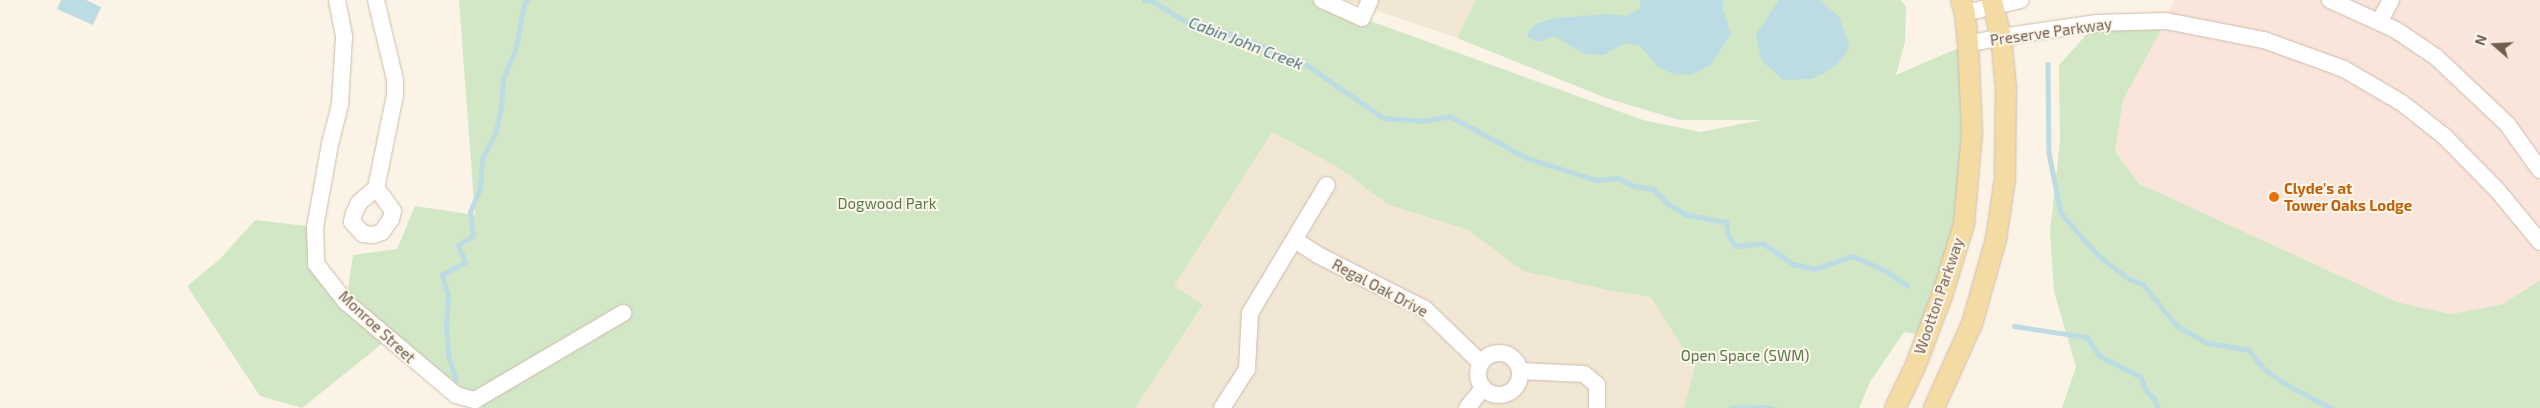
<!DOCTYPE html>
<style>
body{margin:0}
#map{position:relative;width:2540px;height:408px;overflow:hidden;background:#fbf3e6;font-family:"Exo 2",sans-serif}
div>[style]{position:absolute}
.residential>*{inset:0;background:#f2e6d5}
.commercial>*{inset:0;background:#fae5db}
.green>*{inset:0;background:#d2e7c5}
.water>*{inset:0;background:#bcdbe3}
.stream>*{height:4.5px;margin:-2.25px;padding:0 2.25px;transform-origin:2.25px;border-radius:2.25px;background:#bcdbe3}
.roads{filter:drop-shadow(0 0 1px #ccbcad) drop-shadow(0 0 1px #ccbcad)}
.minor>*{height:16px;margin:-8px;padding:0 8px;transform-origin:8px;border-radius:8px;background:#fff}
.minor>.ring{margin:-8px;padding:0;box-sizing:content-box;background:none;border:16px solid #fff;border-radius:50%}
.major>*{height:20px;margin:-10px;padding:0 10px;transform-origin:10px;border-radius:10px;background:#f4daa3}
.dots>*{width:14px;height:14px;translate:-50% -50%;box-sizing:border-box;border:2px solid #fef7ec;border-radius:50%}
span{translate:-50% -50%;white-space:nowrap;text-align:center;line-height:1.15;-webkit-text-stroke:4px #fef7ec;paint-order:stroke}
.street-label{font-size:15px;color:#725c4d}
.food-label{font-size:15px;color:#c56008;font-weight:700}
.left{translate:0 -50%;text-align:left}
.park-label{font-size:15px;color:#557c48}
.water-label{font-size:16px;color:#487784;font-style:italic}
.north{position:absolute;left:2470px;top:20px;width:50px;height:50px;-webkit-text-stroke:4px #fef7ec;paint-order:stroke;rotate:289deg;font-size:14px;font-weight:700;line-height:20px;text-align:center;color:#725c4d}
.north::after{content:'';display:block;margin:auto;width:18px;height:22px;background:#725c4d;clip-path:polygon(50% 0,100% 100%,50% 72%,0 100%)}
</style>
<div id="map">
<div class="residential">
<i style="clip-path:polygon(1346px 0,1477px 0,1457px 38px)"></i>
<i style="clip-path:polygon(1272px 132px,1339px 168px,1387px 204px,1468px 230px,1523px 271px,1612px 291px,1670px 300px,1700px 373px,1686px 408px,1135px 408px,1203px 306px,1173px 286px)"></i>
</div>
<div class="commercial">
<i style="clip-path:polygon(2175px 0,2540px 0,2540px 280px,2503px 304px,2451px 314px,2397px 302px,2138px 183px,2115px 151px,2123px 101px)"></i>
</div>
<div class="green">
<i style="clip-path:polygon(459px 0,1322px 0,1362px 18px,1643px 120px,1700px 132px,1761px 120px,1679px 120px,1606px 98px,1457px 38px,1476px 0,1901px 0,1906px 7px,1905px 42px,1896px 75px,1968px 44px,1964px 224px,1927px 336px,1904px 332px,1870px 382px,1859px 408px,1684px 408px,1695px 367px,1651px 297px,1612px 291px,1523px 271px,1468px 230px,1387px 204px,1339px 168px,1272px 132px,1174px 286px,1203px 305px,1135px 408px,483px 408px,388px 339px,302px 408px,260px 396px,187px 286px,220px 259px,255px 220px,315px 227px,316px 264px,346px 302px,353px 255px,397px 249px,415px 206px,475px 215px)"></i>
<i style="clip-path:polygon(2166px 21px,2123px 100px,2115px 151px,2138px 183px,2397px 302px,2451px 314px,2503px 304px,2540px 280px,2540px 408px,2062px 408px,2076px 367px,2054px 291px,2050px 232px,2060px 141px,2059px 65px,2097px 23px)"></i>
</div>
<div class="water">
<i style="clip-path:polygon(61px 0,86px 0,101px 7px,93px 25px,57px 9px)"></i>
<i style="clip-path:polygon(1640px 0,1723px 0,1723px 8px,1731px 34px,1710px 66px,1690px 75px,1673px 74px,1658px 67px,1640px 46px,1625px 43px,1604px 55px,1585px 54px,1554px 36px,1539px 42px,1528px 38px,1528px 32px,1536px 24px,1556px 18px,1608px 14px,1625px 16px,1640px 9px)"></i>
<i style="clip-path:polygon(1779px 0,1820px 0,1839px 17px,1849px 45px,1847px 52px,1838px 63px,1826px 72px,1812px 79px,1783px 80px,1761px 60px,1756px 34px)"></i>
<i style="clip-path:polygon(1767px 405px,1778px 408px,1729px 408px,1730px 406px)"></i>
</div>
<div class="stream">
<i style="left:1144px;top:0;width:9px;rotate:6deg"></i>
<i style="left:1153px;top:1px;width:38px;rotate:32deg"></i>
<i style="left:1185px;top:21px;width:42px;rotate:15deg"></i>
<i style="left:1226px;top:32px;width:80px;rotate:21.1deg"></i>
<i style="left:1301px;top:61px;width:101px;rotate:34.5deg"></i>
<i style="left:1384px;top:118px;width:39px;rotate:4deg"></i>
<i style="left:1423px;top:121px;width:27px;rotate:-10deg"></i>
<i style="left:1450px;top:116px;width:88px;rotate:28.6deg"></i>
<i style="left:1527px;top:158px;width:72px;rotate:17.7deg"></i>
<i style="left:1596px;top:180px;width:22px;rotate:-5deg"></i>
<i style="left:1618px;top:178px;width:17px;rotate:28deg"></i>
<i style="left:1633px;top:186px;width:21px;rotate:8deg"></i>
<i style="left:1654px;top:189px;width:19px;rotate:47deg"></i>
<i style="left:1667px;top:203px;width:23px;rotate:31deg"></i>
<i style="left:1687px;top:215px;width:40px;rotate:10deg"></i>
<i style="left:1726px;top:222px;width:14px;rotate:78deg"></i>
<i style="left:1729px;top:236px;width:12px;rotate:55deg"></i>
<i style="left:1736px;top:246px;width:27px;rotate:-6deg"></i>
<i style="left:1763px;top:243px;width:37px;rotate:35deg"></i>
<i style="left:1793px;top:264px;width:22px;rotate:13deg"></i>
<i style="left:1814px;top:269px;width:41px;rotate:-18.4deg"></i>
<i style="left:1853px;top:256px;width:35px;rotate:24deg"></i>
<i style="left:1885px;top:270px;width:27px;rotate:34deg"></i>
<i style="left:2048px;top:64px;width:89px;rotate:89.4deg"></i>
<i style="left:2049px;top:153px;width:61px;rotate:78.7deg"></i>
<i style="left:2061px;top:213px;width:55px;rotate:48.7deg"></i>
<i style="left:2097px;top:254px;width:41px;rotate:38deg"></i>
<i style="left:2129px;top:279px;width:15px;rotate:20deg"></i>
<i style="left:2143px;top:284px;width:54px;rotate:51deg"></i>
<i style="left:2177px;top:326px;width:35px;rotate:29deg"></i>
<i style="left:2208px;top:343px;width:42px;rotate:9.7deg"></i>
<i style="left:2249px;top:350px;width:23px;rotate:52deg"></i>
<i style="left:2263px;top:368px;width:26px;rotate:36deg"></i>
<i style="left:2284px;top:383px;width:53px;rotate:28deg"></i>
<i style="left:2014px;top:326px;width:74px;rotate:8.6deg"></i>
<i style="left:2087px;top:337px;width:23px;rotate:56deg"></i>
<i style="left:2100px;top:356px;width:46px;rotate:27.1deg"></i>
<i style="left:2141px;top:377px;width:15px;rotate:70deg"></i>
<i style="left:2146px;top:391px;width:11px;rotate:41deg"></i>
<i style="left:2154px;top:398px;width:11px;rotate:68deg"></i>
<i style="left:456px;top:381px;width:28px;rotate:-107deg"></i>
<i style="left:448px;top:354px;width:28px;rotate:-94deg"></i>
<i style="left:446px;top:326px;width:29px;rotate:-86deg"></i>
<i style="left:448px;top:297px;width:23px;rotate:-105deg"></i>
<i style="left:442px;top:275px;width:26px;rotate:-29deg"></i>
<i style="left:465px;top:262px;width:18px;rotate:-112deg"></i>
<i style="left:458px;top:245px;width:17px;rotate:-31deg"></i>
<i style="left:473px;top:236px;width:24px;rotate:-97deg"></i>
<i style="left:470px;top:212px;width:25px;rotate:-67deg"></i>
<i style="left:480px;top:189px;width:30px;rotate:-86deg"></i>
<i style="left:482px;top:159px;width:28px;rotate:-63deg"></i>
<i style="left:495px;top:134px;width:27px;rotate:-77deg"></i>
<i style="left:501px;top:108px;width:29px;rotate:-86deg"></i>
<i style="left:503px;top:79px;width:30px;rotate:-67deg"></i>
<i style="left:515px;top:51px;width:47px;rotate:-78.9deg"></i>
<i style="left:524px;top:5px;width:6px;rotate:-59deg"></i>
</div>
<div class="roads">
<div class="minor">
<i style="left:337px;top:0;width:38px;rotate:79deg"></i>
<i style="left:344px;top:37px;width:68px;rotate:93.4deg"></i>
<i style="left:340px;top:105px;width:40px;rotate:104.4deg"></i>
<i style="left:330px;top:144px;width:84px;rotate:100.2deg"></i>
<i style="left:315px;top:227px;width:37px;rotate:88deg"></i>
<i style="left:316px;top:264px;width:48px;rotate:51.7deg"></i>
<i style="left:346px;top:302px;width:144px;rotate:40.2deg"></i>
<i style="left:456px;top:395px;width:20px;rotate:15deg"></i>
<i style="left:475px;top:400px;width:172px;rotate:-30.4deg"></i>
<i style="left:376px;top:0;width:82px;rotate:76.6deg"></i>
<i style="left:395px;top:80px;width:15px;rotate:90deg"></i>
<i style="left:395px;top:95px;width:95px;rotate:101.5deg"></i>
<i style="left:376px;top:188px;width:23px;rotate:139deg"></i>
<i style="left:359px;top:203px;width:11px;rotate:117deg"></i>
<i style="left:354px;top:213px;width:9px;rotate:103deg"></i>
<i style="left:352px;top:222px;width:16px;rotate:47deg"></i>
<i style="left:363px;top:234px;width:10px;rotate:6deg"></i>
<i style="left:373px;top:235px;width:9px;rotate:-18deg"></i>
<i style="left:382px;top:232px;width:16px;rotate:-55deg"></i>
<i style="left:391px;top:219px;width:8px;rotate:-76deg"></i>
<i style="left:393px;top:211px;width:29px;rotate:-126deg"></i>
<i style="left:1322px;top:0;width:44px;rotate:24.2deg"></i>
<i style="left:1362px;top:18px;width:20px;rotate:-66deg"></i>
<i style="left:2330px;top:0;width:72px;rotate:24.4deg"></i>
<i style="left:2396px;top:30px;width:48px;rotate:34deg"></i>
<i style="left:2436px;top:57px;width:98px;rotate:43.3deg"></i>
<i style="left:2507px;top:124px;width:57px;rotate:54.3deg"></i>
<i style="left:1965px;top:13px;width:57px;rotate:-13.1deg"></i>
<i style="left:2379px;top:22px;width:25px;rotate:-61deg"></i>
<i style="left:1968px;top:44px;width:34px;rotate:-12deg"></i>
<i style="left:2001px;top:37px;width:97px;rotate:-8.3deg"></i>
<i style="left:2097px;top:23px;width:69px;rotate:-1.7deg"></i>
<i style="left:2166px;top:21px;width:100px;rotate:11deg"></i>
<i style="left:2264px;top:40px;width:85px;rotate:19.9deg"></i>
<i style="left:2344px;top:69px;width:67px;rotate:30.4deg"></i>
<i style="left:2402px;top:103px;width:53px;rotate:38.2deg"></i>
<i style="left:2444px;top:136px;width:77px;rotate:45.5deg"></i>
<i style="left:2498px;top:191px;width:66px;rotate:50.5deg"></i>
<i style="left:1295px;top:240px;width:27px;rotate:33deg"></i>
<i style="left:1318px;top:255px;width:120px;rotate:26.8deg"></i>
<i style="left:1425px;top:309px;width:78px;rotate:44deg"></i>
<i class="ring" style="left:1478px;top:353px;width:26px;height:26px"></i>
<i style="left:1520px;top:371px;width:64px;rotate:2.7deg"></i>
<i style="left:1584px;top:374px;width:17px;rotate:40deg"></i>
<i style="left:1597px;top:385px;width:23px;rotate:90deg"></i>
<i style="left:1222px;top:408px;width:46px;rotate:-57.3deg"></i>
<i style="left:1247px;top:369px;width:56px;rotate:-86.9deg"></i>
<i style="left:1250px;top:313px;width:149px;rotate:-59deg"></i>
<i style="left:1467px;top:408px;width:26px;rotate:-51deg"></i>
</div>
<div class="major">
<i style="left:1895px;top:408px;width:46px;rotate:-64deg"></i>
<i style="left:1915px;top:367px;width:79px;rotate:-69.3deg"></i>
<i style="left:1943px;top:293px;width:72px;rotate:-73.1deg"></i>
<i style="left:1964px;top:224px;width:92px;rotate:-85deg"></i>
<i style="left:1972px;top:132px;width:88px;rotate:-92.6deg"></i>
<i style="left:1968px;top:44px;width:31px;rotate:-96deg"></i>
<i style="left:1965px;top:13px;width:14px;rotate:-107deg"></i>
<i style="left:1934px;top:408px;width:92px;rotate:-65.7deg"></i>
<i style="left:1972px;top:324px;width:88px;rotate:-74.2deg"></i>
<i style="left:1996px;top:239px;width:61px;rotate:-81.5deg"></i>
<i style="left:2005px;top:179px;width:92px;rotate:-89.4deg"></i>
<i style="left:2006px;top:87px;width:50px;rotate:-95.7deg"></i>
<i style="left:2001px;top:37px;width:38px;rotate:-104deg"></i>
</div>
</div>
<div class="dots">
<i style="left:2274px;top:197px;background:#e8710a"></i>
</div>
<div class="street-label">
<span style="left:2051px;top:32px;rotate:-8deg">Preserve Parkway</span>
<span style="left:1380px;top:288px;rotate:28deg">Regal Oak Drive</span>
<span style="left:1939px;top:296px;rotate:-71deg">Wootton Parkway</span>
<span style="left:377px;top:327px;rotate:43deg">Monroe Street</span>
</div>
<div class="food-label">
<span class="left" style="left:2284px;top:197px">Clyde's at<br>Tower Oaks Lodge</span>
</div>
<div class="park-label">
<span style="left:887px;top:204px">Dogwood Park</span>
<span style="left:1745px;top:356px">Open Space (SWM)</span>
</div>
<div class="water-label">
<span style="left:1246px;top:43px;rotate:21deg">Cabin John Creek</span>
</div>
<div class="north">N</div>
</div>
